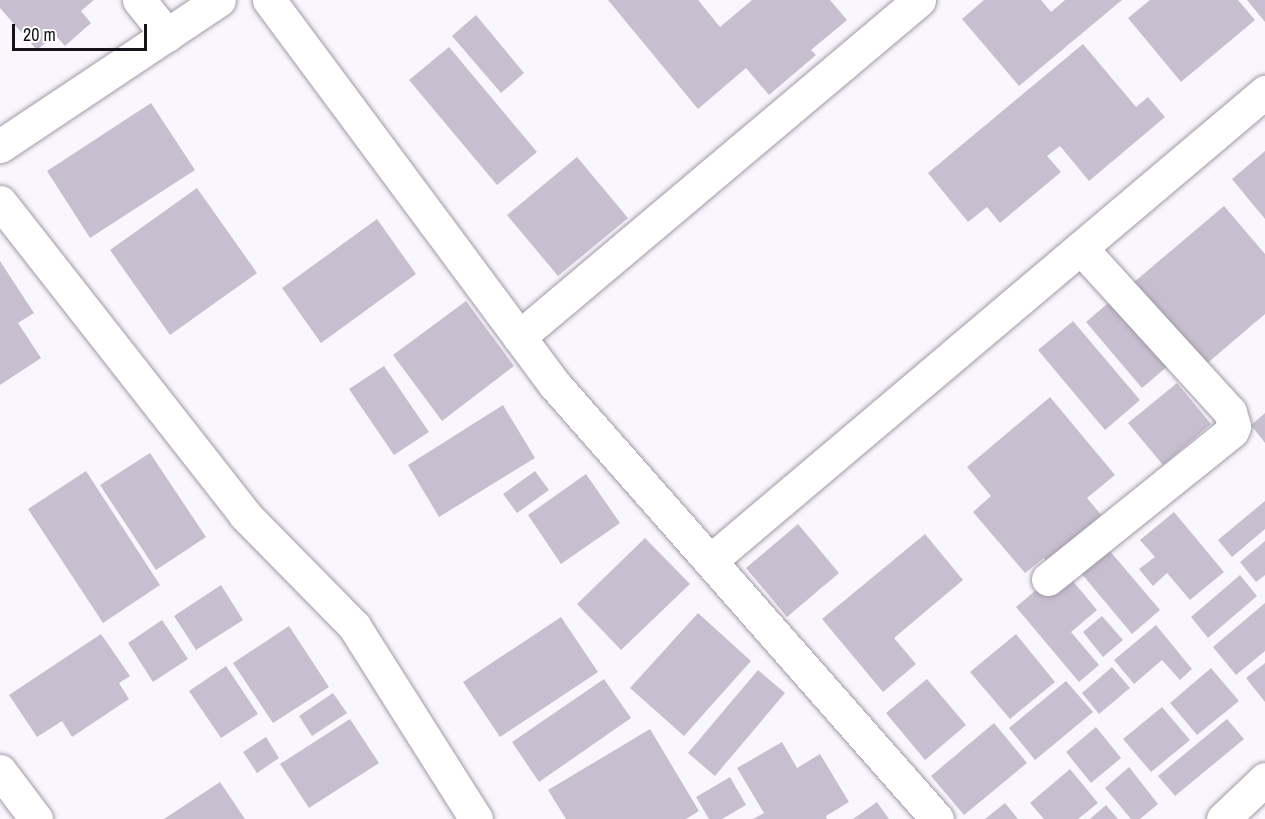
<!DOCTYPE html>
<style>
body{margin:0}
#map{position:relative;width:1265px;height:819px;overflow:hidden;background:#faf6fd;font-family:"Archivo Narrow",sans-serif}
div>[style]{position:absolute}
.building>*{inset:0;background:#c7bfcf}
.roads{filter:drop-shadow(0 0 2px #a199a9) drop-shadow(0 0 2px #a199a9)}
.street>*{height:33px;margin:-16.5px;padding:0 16.5px;transform-origin:16.5px;border-radius:16.5px;background:#fff}
span{translate:-50% -50%;white-space:nowrap;text-align:center;line-height:1.15;-webkit-text-stroke:4.5px #fff;paint-order:stroke}
.scale{position:absolute;left:12px;top:24px;width:135px;height:27px;box-sizing:border-box;border:3px solid #151318;border-top:0;padding-left:8px;font-size:18px;line-height:21px;white-space:nowrap;color:#151318;-webkit-text-stroke:4px #fff;paint-order:stroke}
</style>
<div id="map">
<div class="building">
<i style="clip-path:polygon(0 0,94px 0,81px 11px,91px 23px,65px 46px,55px 35px,37px 50px,0 8px)"></i>
<i style="clip-path:polygon(608px 0,698px 0,720px 27px,752px 0,830px 0,847px 20px,811px 50px,816px 55px,769px 95px,746px 68px,698px 109px)"></i>
<i style="clip-path:polygon(984px 0,1041px 0,1051px 12px,1065px 0,1122px 0,1019px 86px,962px 19px)"></i>
<i style="clip-path:polygon(1150px 0,1238px 0,1255px 20px,1181px 82px,1128px 18px)"></i>
<i style="clip-path:polygon(1247px 0,1265px 0,1265px 22px)"></i>
<i style="clip-path:polygon(476px 15px,524px 73px,501px 93px,452px 36px)"></i>
<i style="clip-path:polygon(1083px 44px,1136px 107px,1148px 97px,1165px 117px,1089px 181px,1060px 146px,1047px 156px,1061px 172px,1000px 223px,987px 207px,968px 222px,928px 173px)"></i>
<i style="clip-path:polygon(449px 47px,537px 152px,497px 185px,409px 80px)"></i>
<i style="clip-path:polygon(151px 103px,195px 170px,90px 238px,47px 171px)"></i>
<i style="clip-path:polygon(1265px 151px,1265px 219px,1232px 179px)"></i>
<i style="clip-path:polygon(577px 157px,628px 218px,558px 276px,507px 215px)"></i>
<i style="clip-path:polygon(197px 188px,257px 273px,170px 335px,110px 250px)"></i>
<i style="clip-path:polygon(1224px 206px,1265px 254px,1265px 314px,1197px 372px,1127px 288px)"></i>
<i style="clip-path:polygon(377px 219px,416px 274px,321px 343px,282px 288px)"></i>
<i style="clip-path:polygon(0 261px,34px 313px,18px 323px,41px 358px,0 385px)"></i>
<i style="clip-path:polygon(1113px 299px,1169px 365px,1142px 388px,1086px 322px)"></i>
<i style="clip-path:polygon(466px 301px,514px 366px,442px 421px,393px 355px)"></i>
<i style="clip-path:polygon(1073px 321px,1140px 400px,1105px 430px,1038px 350px)"></i>
<i style="clip-path:polygon(384px 366px,429px 432px,394px 455px,349px 389px)"></i>
<i style="clip-path:polygon(1177px 383px,1211px 424px,1163px 465px,1128px 423px)"></i>
<i style="clip-path:polygon(1050px 397px,1115px 475px,1087px 498px,1103px 517px,1048px 564px,1044px 558px,1025px 573px,973px 512px,991px 496px,967px 467px)"></i>
<i style="clip-path:polygon(503px 405px,535px 458px,439px 517px,408px 465px)"></i>
<i style="clip-path:polygon(1265px 413px,1265px 443px,1251px 425px)"></i>
<i style="clip-path:polygon(150px 453px,206px 537px,156px 570px,100px 485px)"></i>
<i style="clip-path:polygon(86px 471px,160px 585px,103px 623px,28px 509px)"></i>
<i style="clip-path:polygon(535px 471px,549px 490px,517px 513px,503px 494px)"></i>
<i style="clip-path:polygon(586px 474px,620px 523px,561px 564px,528px 515px)"></i>
<i style="clip-path:polygon(1265px 501px,1265px 529px,1232px 557px,1218px 540px)"></i>
<i style="clip-path:polygon(1174px 512px,1224px 572px,1190px 600px,1167px 573px,1153px 586px,1139px 569px,1155px 557px,1140px 540px)"></i>
<i style="clip-path:polygon(798px 524px,839px 573px,787px 617px,746px 568px)"></i>
<i style="clip-path:polygon(925px 534px,963px 580px,894px 638px,916px 664px,883px 692px,822px 619px)"></i>
<i style="clip-path:polygon(645px 538px,690px 584px,621px 650px,577px 604px)"></i>
<i style="clip-path:polygon(1265px 541px,1265px 575px,1256px 582px,1240px 562px)"></i>
<i style="clip-path:polygon(1109px 550px,1160px 610px,1132px 634px,1081px 573px)"></i>
<i style="clip-path:polygon(1062px 568px,1097px 610px,1071px 632px,1099px 665px,1079px 682px,1016px 607px)"></i>
<i style="clip-path:polygon(1240px 575px,1257px 596px,1208px 638px,1191px 617px)"></i>
<i style="clip-path:polygon(221px 585px,243px 620px,196px 650px,174px 616px)"></i>
<i style="clip-path:polygon(1265px 603px,1265px 651px,1236px 675px,1213px 647px)"></i>
<i style="clip-path:polygon(698px 613px,751px 661px,684px 736px,630px 688px)"></i>
<i style="clip-path:polygon(1102px 616px,1123px 640px,1103px 657px,1083px 632px)"></i>
<i style="clip-path:polygon(561px 617px,598px 672px,500px 737px,463px 682px)"></i>
<i style="clip-path:polygon(162px 620px,188px 659px,153px 682px,128px 643px)"></i>
<i style="clip-path:polygon(1156px 625px,1192px 669px,1180px 680px,1162px 660px,1134px 684px,1114px 660px)"></i>
<i style="clip-path:polygon(289px 626px,329px 687px,273px 723px,233px 663px)"></i>
<i style="clip-path:polygon(101px 634px,130px 676px,119px 683px,129px 699px,72px 737px,62px 721px,37px 737px,9px 695px)"></i>
<i style="clip-path:polygon(1016px 634px,1055px 682px,1010px 719px,970px 672px)"></i>
<i style="clip-path:polygon(1265px 663px,1265px 702px,1246px 678px)"></i>
<i style="clip-path:polygon(226px 666px,258px 714px,221px 738px,189px 691px)"></i>
<i style="clip-path:polygon(1112px 667px,1130px 688px,1099px 714px,1082px 693px)"></i>
<i style="clip-path:polygon(1211px 668px,1239px 701px,1197px 735px,1170px 703px)"></i>
<i style="clip-path:polygon(758px 670px,785px 693px,715px 776px,688px 753px)"></i>
<i style="clip-path:polygon(604px 679px,631px 718px,539px 782px,512px 742px)"></i>
<i style="clip-path:polygon(927px 679px,966px 725px,925px 760px,886px 713px)"></i>
<i style="clip-path:polygon(1066px 681px,1093px 712px,1035px 760px,1009px 728px)"></i>
<i style="clip-path:polygon(333px 693px,347px 713px,312px 736px,299px 716px)"></i>
<i style="clip-path:polygon(1162px 707px,1190px 740px,1151px 772px,1123px 739px)"></i>
<i style="clip-path:polygon(350px 719px,379px 763px,309px 808px,280px 764px)"></i>
<i style="clip-path:polygon(1227px 719px,1244px 739px,1175px 796px,1158px 776px)"></i>
<i style="clip-path:polygon(994px 723px,1027px 763px,964px 815px,931px 776px)"></i>
<i style="clip-path:polygon(1096px 727px,1121px 758px,1091px 783px,1066px 752px)"></i>
<i style="clip-path:polygon(650px 729px,699px 811px,686px 819px,566px 819px,548px 790px)"></i>
<i style="clip-path:polygon(266px 737px,279px 758px,257px 773px,243px 752px)"></i>
<i style="clip-path:polygon(782px 742px,797px 768px,820px 754px,849px 802px,826px 816px,827px 819px,753px 819px,764px 813px,737px 768px)"></i>
<i style="clip-path:polygon(1129px 767px,1158px 804px,1140px 819px,1131px 819px,1105px 788px)"></i>
<i style="clip-path:polygon(1070px 769px,1098px 803px,1078px 819px,1044px 819px,1030px 803px)"></i>
<i style="clip-path:polygon(730px 777px,746px 805px,722px 819px,709px 819px,696px 797px)"></i>
<i style="clip-path:polygon(220px 782px,245px 819px,164px 819px)"></i>
<i style="clip-path:polygon(877px 802px,889px 819px,853px 819px)"></i>
<i style="clip-path:polygon(1005px 803px,1018px 819px,985px 819px)"></i>
<i style="clip-path:polygon(1106px 805px,1118px 819px,1090px 819px)"></i>
</div>
<div class="roads">
<div class="street">
<i style="left:139px;top:0;width:45px;rotate:51.3deg"></i>
<i style="left:269px;top:0;width:480px;rotate:53.4deg"></i>
<i style="left:555px;top:385px;width:578px;rotate:48.65deg"></i>
<i style="left:0;top:146px;width:263px;rotate:-33.7deg"></i>
<i style="left:0;top:202px;width:397px;rotate:51.9deg"></i>
<i style="left:245px;top:515px;width:156px;rotate:45.5deg"></i>
<i style="left:354px;top:626px;width:228px;rotate:57.7deg"></i>
<i style="left:519px;top:337px;width:523px;rotate:-40.11deg"></i>
<i style="left:710px;top:561px;width:727px;rotate:-40.2deg"></i>
<i style="left:1048px;top:579px;width:236px;rotate:-38.8deg"></i>
<i style="left:1232px;top:431px;width:5px;rotate:-68deg"></i>
<i style="left:1234px;top:426px;width:15px;rotate:-106deg"></i>
<i style="left:1230px;top:412px;width:222px;rotate:-132.3deg"></i>
<i style="left:0;top:771px;width:60px;rotate:53.1deg"></i>
<i style="left:1223px;top:819px;width:58px;rotate:-43.6deg"></i>
</div>
</div>
<div class="scale">20 m</div>
</div>
